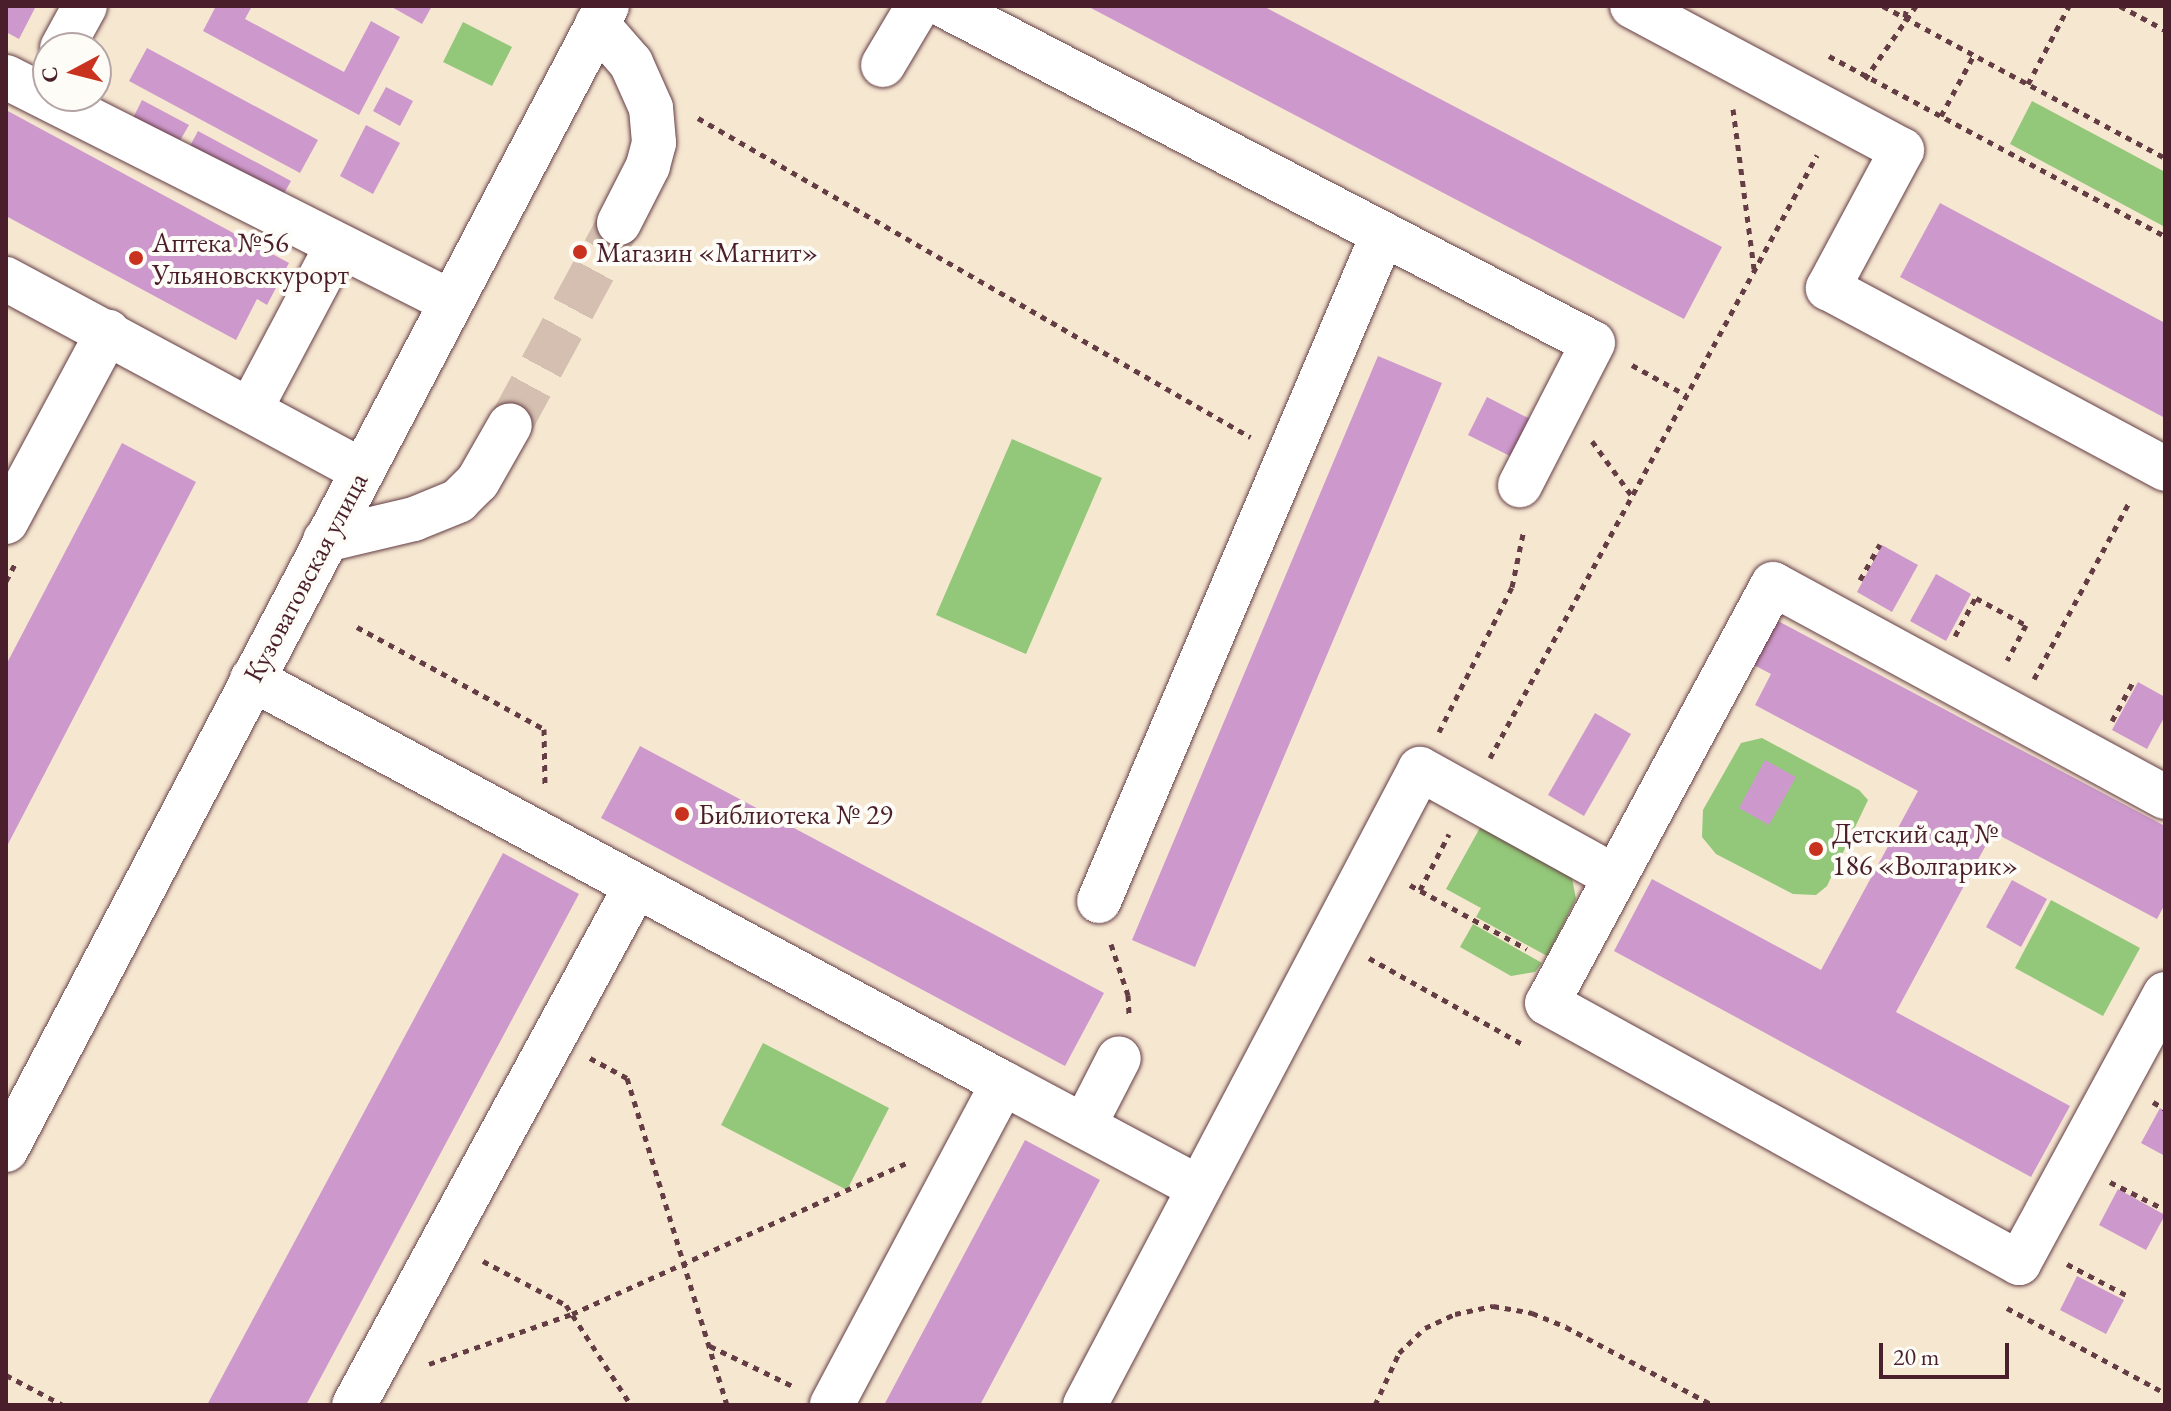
<!DOCTYPE html>
<meta charset="utf-8">
<style>
body{margin:0}
#map{position:relative;width:2171px;height:1411px;overflow:hidden;background:#f6e7d1;font-family:"EB Garamond",serif}
div>[style]{position:absolute}
.green>*{inset:0;background:#93c779}
.building>*{inset:0;background:#cd99cc}
.minor-tunnel>*{height:44px;margin-top:-22px;transform-origin:0;background:repeating-linear-gradient(90deg,#d4bfb0 0 44px,transparent 0 66px)}
.path>*{height:5px;margin-top:-2.5px;transform-origin:0;background:repeating-linear-gradient(90deg,#643d44 0 6px,transparent 0 12px)}
.roads{filter:drop-shadow(0 0 2px #643d44) drop-shadow(0 0 2px #643d44)}
.minor>*{height:44px;margin:-22px;padding:0 22px;transform-origin:22px;border-radius:22px;background:#fff}
.dots>*{width:22px;height:22px;translate:-50% -50%;box-sizing:border-box;border:4px solid #fdfcf7;border-radius:50%}
span{translate:-50% -50%;white-space:nowrap;text-align:center;line-height:1.15;-webkit-text-stroke:8px #fdfcf7;paint-order:stroke}
.poi-label{font-size:28px;color:#4a1f2b}
.left{translate:0 -50%;text-align:left}
.street-label{font-size:28px;color:#4a1f2b}
.frame{position:absolute;inset:0;border:8px solid #4a1f2b;pointer-events:none}
.north{position:absolute;left:32px;top:32px;width:80px;height:80px;box-sizing:border-box;background:#fdfcf7;border:2px solid #b5a4a5;border-radius:50%;rotate:263deg;font-size:22px;font-weight:700;line-height:32px;text-align:center;color:#4a1f2b}
.north::after{content:'';display:block;margin:auto;width:28px;height:36px;background:#c8321e;clip-path:polygon(50% 0,100% 100%,50% 72%,0 100%)}
.scale{position:absolute;left:1879px;top:1343px;width:130px;height:36px;box-sizing:border-box;border:4px solid #4a1f2b;border-top:0;padding-left:10px;font-size:24px;line-height:28px;white-space:nowrap;color:#4a1f2b;-webkit-text-stroke:6px #fdfcf7;paint-order:stroke}
</style>
<div id="map">
<div class="green">
<i style="clip-path:polygon(463px 22px,512px 47px,492px 86px,443px 62px)"></i>
<i style="clip-path:polygon(2032px 101px,2165px 172px,2165px 227px,2010px 144px)"></i>
<i style="clip-path:polygon(1012px 439px,1102px 478px,1026px 654px,936px 615px)"></i>
<i style="clip-path:polygon(1762px 738px,1859px 790px,1868px 800px,1827px 886px,1816px 895px,1793px 894px,1716px 854px,1702px 837px,1703px 810px,1741px 743px)"></i>
<i style="clip-path:polygon(1481px 826px,1572px 878px,1576px 899px,1547px 956px,1476px 917px,1481px 908px,1446px 889px)"></i>
<i style="clip-path:polygon(2051px 900px,2140px 948px,2103px 1016px,2015px 968px)"></i>
<i style="clip-path:polygon(1473px 924px,1542px 963px,1535px 972px,1511px 976px,1460px 947px)"></i>
<i style="clip-path:polygon(763px 1043px,889px 1108px,847px 1190px,721px 1125px)"></i>
</div>
<div class="building">
<i style="clip-path:polygon(6px 6px,36px 6px,19px 39px,6px 32px)"></i>
<i style="clip-path:polygon(216px 6px,252px 6px,245px 19px,344px 72px,371px 21px,400px 37px,359px 115px,203px 31px)"></i>
<i style="clip-path:polygon(390px 6px,432px 6px,422px 24px)"></i>
<i style="clip-path:polygon(1087px 6px,1263px 6px,1722px 247px,1684px 319px)"></i>
<i style="clip-path:polygon(147px 48px,318px 140px,300px 173px,129px 81px)"></i>
<i style="clip-path:polygon(386px 87px,413px 101px,400px 126px,373px 111px)"></i>
<i style="clip-path:polygon(142px 100px,189px 125px,174px 151px,129px 126px)"></i>
<i style="clip-path:polygon(6px 110px,289px 263px,267px 305px,257px 299px,236px 340px,6px 216px)"></i>
<i style="clip-path:polygon(366px 125px,400px 143px,373px 194px,340px 176px)"></i>
<i style="clip-path:polygon(198px 131px,291px 181px,277px 206px,184px 157px)"></i>
<i style="clip-path:polygon(1940px 203px,2165px 323px,2165px 418px,1900px 277px)"></i>
<i style="clip-path:polygon(1378px 356px,1442px 383px,1195px 967px,1132px 940px)"></i>
<i style="clip-path:polygon(1487px 397px,1538px 423px,1520px 461px,1468px 435px)"></i>
<i style="clip-path:polygon(122px 443px,196px 482px,6px 848px,6px 665px)"></i>
<i style="clip-path:polygon(1882px 545px,1918px 565px,1892px 612px,1857px 592px)"></i>
<i style="clip-path:polygon(1936px 574px,1971px 594px,1946px 641px,1910px 621px)"></i>
<i style="clip-path:polygon(1776px 620px,2165px 826px,2165px 904px,2157px 919px,1993px 832px,1896px 1012px,2070px 1106px,2031px 1177px,1614px 951px,1652px 879px,1821px 970px,1918px 791px,1755px 705px,1771px 674px,1752px 664px)"></i>
<i style="clip-path:polygon(2138px 682px,2165px 697px,2165px 716px,2147px 749px,2112px 730px)"></i>
<i style="clip-path:polygon(1595px 713px,1631px 734px,1584px 816px,1548px 795px)"></i>
<i style="clip-path:polygon(640px 746px,1104px 993px,1065px 1066px,601px 818px)"></i>
<i style="clip-path:polygon(1765px 760px,1796px 777px,1769px 825px,1739px 808px)"></i>
<i style="clip-path:polygon(503px 853px,579px 894px,367px 1291px,306px 1405px,207px 1405px)"></i>
<i style="clip-path:polygon(2012px 880px,2047px 899px,2021px 947px,1986px 927px)"></i>
<i style="clip-path:polygon(2160px 1108px,2165px 1111px,2165px 1156px,2141px 1143px)"></i>
<i style="clip-path:polygon(1025px 1140px,1100px 1180px,980px 1405px,884px 1405px)"></i>
<i style="clip-path:polygon(2118px 1189px,2165px 1215px,2146px 1250px,2099px 1225px)"></i>
<i style="clip-path:polygon(2077px 1276px,2124px 1300px,2106px 1334px,2060px 1310px)"></i>
</div>
<div class="minor-tunnel">
<i style="left:510px;top:425px;width:230px;rotate:-61.6deg"></i>
</div>
<div class="path">
<i style="left:1883px;top:6px;width:320px;rotate:28.3deg"></i>
<i style="left:2120px;top:6px;width:51px;rotate:28.1deg"></i>
<i style="left:1905px;top:17px;width:11px;rotate:-80deg"></i>
<i style="left:1829px;top:56px;width:381px;rotate:28.2deg"></i>
<i style="left:1865px;top:79px;width:89px;rotate:-55.1deg"></i>
<i style="left:2028px;top:84px;width:88px;rotate:-62.3deg"></i>
<i style="left:1733px;top:109px;width:161px;rotate:82.5deg"></i>
<i style="left:1941px;top:116px;width:69px;rotate:-61.6deg"></i>
<i style="left:698px;top:118px;width:638px;rotate:30.02deg"></i>
<i style="left:1632px;top:365px;width:62px;rotate:29.1deg"></i>
<i style="left:1592px;top:441px;width:68px;rotate:54deg"></i>
<i style="left:1860px;top:580px;width:41px;rotate:-60.9deg"></i>
<i style="left:6px;top:581px;width:19px;rotate:-62deg"></i>
<i style="left:1976px;top:598px;width:57px;rotate:28.4deg"></i>
<i style="left:2026px;top:625px;width:40px;rotate:118deg"></i>
<i style="left:357px;top:627px;width:213px;rotate:28.6deg"></i>
<i style="left:544px;top:729px;width:58px;rotate:89deg"></i>
<i style="left:1955px;top:636px;width:44px;rotate:-61.7deg"></i>
<i style="left:2034px;top:679px;width:202px;rotate:-61.7deg"></i>
<i style="left:2112px;top:721px;width:44px;rotate:-61.7deg"></i>
<i style="left:1439px;top:732px;width:162px;rotate:-63.3deg"></i>
<i style="left:1512px;top:587px;width:59px;rotate:-78.3deg"></i>
<i style="left:1490px;top:758px;width:686px;rotate:-61.53deg"></i>
<i style="left:1410px;top:885px;width:133px;rotate:28.7deg"></i>
<i style="left:1420px;top:890px;width:63px;rotate:-62.6deg"></i>
<i style="left:1111px;top:944px;width:54px;rotate:71.6deg"></i>
<i style="left:1128px;top:995px;width:20px;rotate:87deg"></i>
<i style="left:1369px;top:958px;width:178px;rotate:29.3deg"></i>
<i style="left:590px;top:1058px;width:42px;rotate:28.4deg"></i>
<i style="left:627px;top:1078px;width:342px;rotate:73deg"></i>
<i style="left:2153px;top:1102px;width:14px;rotate:30deg"></i>
<i style="left:2110px;top:1182px;width:58px;rotate:26.6deg"></i>
<i style="left:483px;top:1261px;width:94px;rotate:27.9deg"></i>
<i style="left:566px;top:1305px;width:119px;rotate:57deg"></i>
<i style="left:2067px;top:1264px;width:67px;rotate:27.7deg"></i>
<i style="left:2007px;top:1308px;width:179px;rotate:28.3deg"></i>
<i style="left:710px;top:1346px;width:94px;rotate:25.8deg"></i>
<i style="left:429px;top:1364px;width:151px;rotate:-19.3deg"></i>
<i style="left:572px;top:1314px;width:370px;rotate:-24.3deg"></i>
<i style="left:6px;top:1375px;width:64px;rotate:27.8deg"></i>
<i style="left:1375px;top:1405px;width:57px;rotate:-65.2deg"></i>
<i style="left:1399px;top:1353px;width:36px;rotate:-44deg"></i>
<i style="left:1425px;top:1328px;width:33px;rotate:-25deg"></i>
<i style="left:1455px;top:1314px;width:39px;rotate:-12deg"></i>
<i style="left:1493px;top:1306px;width:40px;rotate:10deg"></i>
<i style="left:1532px;top:1313px;width:37px;rotate:22deg"></i>
<i style="left:1566px;top:1327px;width:166px;rotate:28deg"></i>
</div>
<div class="roads">
<div class="minor">
<i style="left:945px;top:6px;width:730px;rotate:27.48deg"></i>
<i style="left:1593px;top:343px;width:160px;rotate:117.2deg"></i>
<i style="left:1632px;top:6px;width:306px;rotate:28.1deg"></i>
<i style="left:1902px;top:150px;width:157px;rotate:118.2deg"></i>
<i style="left:1828px;top:288px;width:383px;rotate:28.2deg"></i>
<i style="left:597px;top:24px;width:52px;rotate:48.9deg"></i>
<i style="left:631px;top:63px;width:49px;rotate:66deg"></i>
<i style="left:651px;top:108px;width:35px;rotate:85deg"></i>
<i style="left:654px;top:143px;width:24px;rotate:105deg"></i>
<i style="left:648px;top:166px;width:64px;rotate:117deg"></i>
<i style="left:62px;top:48px;width:48px;rotate:-61.3deg"></i>
<i style="left:883px;top:65px;width:69px;rotate:-59.3deg"></i>
<i style="left:6px;top:77px;width:496px;rotate:26.8deg"></i>
<i style="left:6px;top:279px;width:403px;rotate:28.3deg"></i>
<i style="left:250px;top:410px;width:186px;rotate:-62.1deg"></i>
<i style="left:6px;top:522px;width:216px;rotate:-61.8deg"></i>
<i style="left:325px;top:540px;width:91px;rotate:-13.3deg"></i>
<i style="left:414px;top:519px;width:48px;rotate:-22.2deg"></i>
<i style="left:458px;top:501px;width:28px;rotate:-45deg"></i>
<i style="left:478px;top:481px;width:64px;rotate:-60.3deg"></i>
<i style="left:252px;top:679px;width:853px;rotate:28.28deg"></i>
<i style="left:1003px;top:1083px;width:365px;rotate:118deg"></i>
<i style="left:2165px;top:797px;width:446px;rotate:-151.5deg"></i>
<i style="left:1773px;top:584px;width:476px;rotate:118.3deg"></i>
<i style="left:1547px;top:1003px;width:539px;rotate:28.85deg"></i>
<i style="left:2019px;top:1263px;width:306px;rotate:-61.5deg"></i>
<i style="left:1099px;top:901px;width:725px;rotate:-66.94deg"></i>
<i style="left:1003px;top:1083px;width:221px;rotate:28.1deg"></i>
<i style="left:1084px;top:1126px;width:76px;rotate:-62.8deg"></i>
<i style="left:6px;top:1150px;width:1292px;rotate:-62.28deg"></i>
<i style="left:354px;top:1405px;width:588px;rotate:-61.48deg"></i>
<i style="left:1085px;top:1405px;width:719px;rotate:-62.22deg"></i>
<i style="left:1420px;top:769px;width:222px;rotate:28.9deg"></i>
</div>
</div>
<div class="dots">
<i style="left:580px;top:252px;background:#c8321e"></i>
<i style="left:136px;top:258px;background:#c8321e"></i>
<i style="left:682px;top:814px;background:#c8321e"></i>
<i style="left:1816px;top:849px;background:#c8321e"></i>
</div>
<div class="poi-label">
<span class="left" style="left:152px;top:258px">Аптека №56<br>Ульяновсккурорт</span>
<span class="left" style="left:596px;top:252px">Магазин «Магнит»</span>
<span class="left" style="left:698px;top:814px">Библиотека № 29</span>
<span class="left" style="left:1832px;top:849px">Детский сад №<br>186 «Волгарик»</span>
</div>
<div class="street-label">
<span style="left:305px;top:577px;rotate:-62deg">Кузоватовская улица</span>
</div>
<div class="frame"></div>
<div class="north">С</div>
<div class="scale">20 m</div>
</div>
